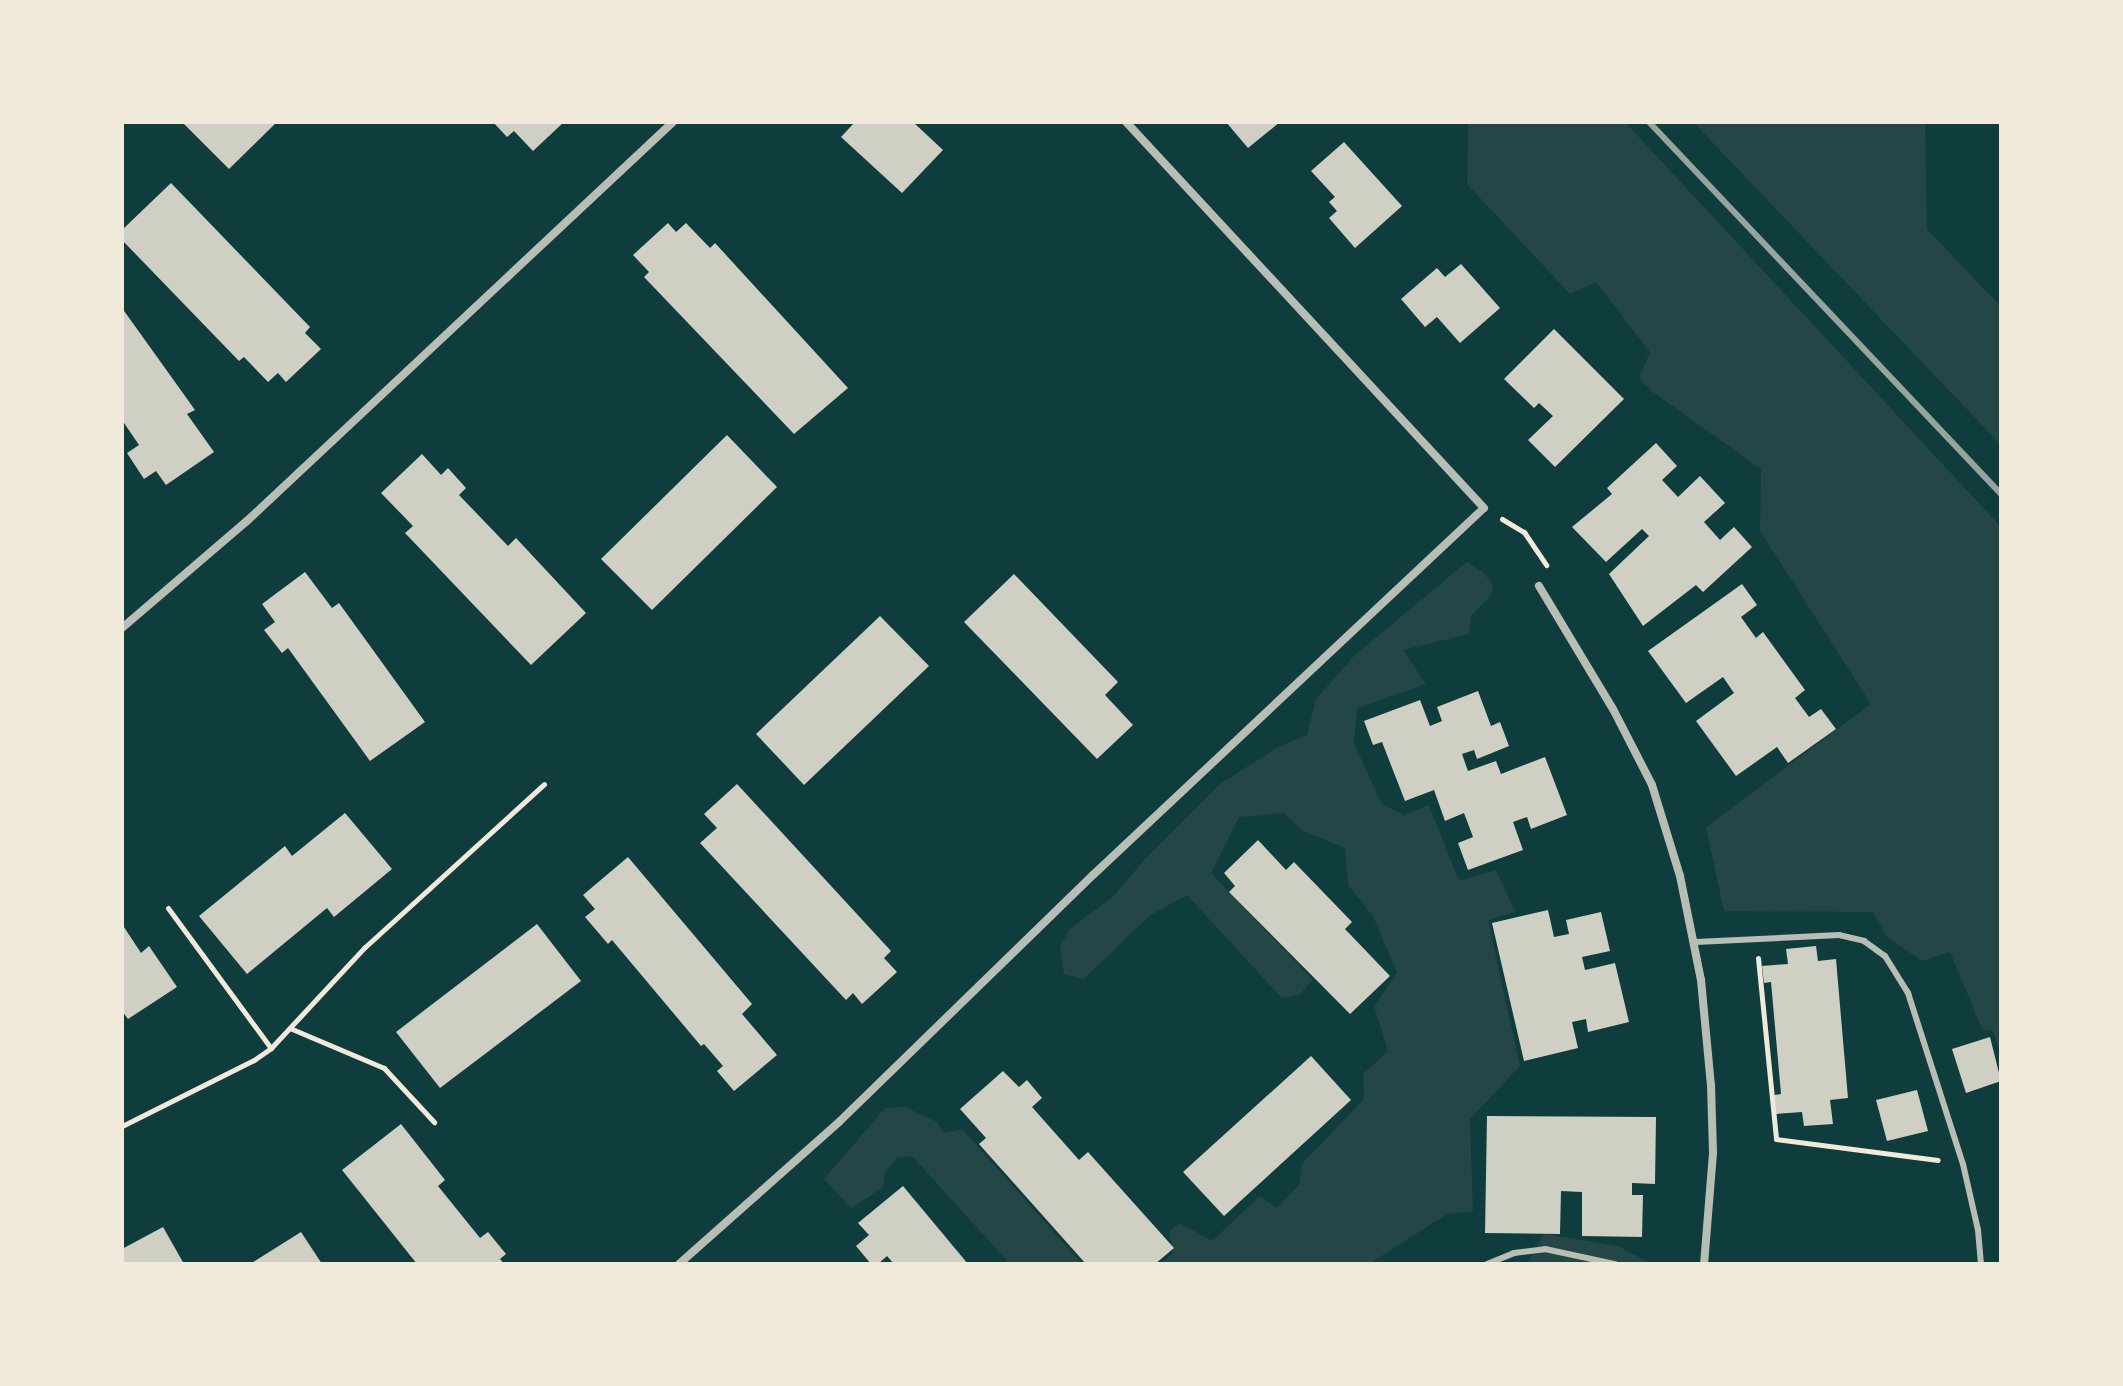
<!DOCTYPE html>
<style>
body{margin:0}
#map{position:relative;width:2123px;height:1386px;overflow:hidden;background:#0f3d3e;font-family:"Golos Text",sans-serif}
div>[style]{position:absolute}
.green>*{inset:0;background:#244646}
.building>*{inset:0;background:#cfcfc3}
.path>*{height:5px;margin:-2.5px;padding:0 2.5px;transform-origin:2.5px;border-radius:2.5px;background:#f1e9da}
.service>*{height:6px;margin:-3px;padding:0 3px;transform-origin:3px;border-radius:3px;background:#b8beb3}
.minor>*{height:8px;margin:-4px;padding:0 4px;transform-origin:4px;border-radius:4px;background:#b8beb3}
.rail>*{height:6px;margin:-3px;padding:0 3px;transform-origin:3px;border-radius:3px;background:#97a49c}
span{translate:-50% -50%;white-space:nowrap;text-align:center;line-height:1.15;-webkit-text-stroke:8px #f1e9da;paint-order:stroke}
.frame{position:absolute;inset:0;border:124px solid #f1e9da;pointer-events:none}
</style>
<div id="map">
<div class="green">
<i style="clip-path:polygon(1468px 122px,1625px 122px,2001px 527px,2001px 1054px,1993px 1031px,1982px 1029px,1950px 952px,1922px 961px,1887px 937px,1873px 912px,1724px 911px,1706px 827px,1871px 704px,1760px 531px,1761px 469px,1653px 392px,1639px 378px,1650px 352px,1596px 282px,1570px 294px,1467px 184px)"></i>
<i style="clip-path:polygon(1693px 122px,1925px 122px,1927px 229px,2001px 307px,2001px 445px)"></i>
<i style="clip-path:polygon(1467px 562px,1484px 573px,1493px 585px,1491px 595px,1471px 616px,1469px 634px,1403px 650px,1426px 684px,1357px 708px,1354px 743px,1381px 803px,1403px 815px,1429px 805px,1459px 881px,1496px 870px,1515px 912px,1488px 920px,1520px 1066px,1470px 1119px,1473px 1211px,1447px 1214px,1369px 1264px,1161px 1264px,1173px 1253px,1169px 1232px,1179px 1223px,1212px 1241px,1260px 1196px,1277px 1208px,1299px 1185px,1302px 1164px,1364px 1099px,1363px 1074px,1388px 1051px,1374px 1006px,1397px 973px,1373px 916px,1348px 885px,1345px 848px,1303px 831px,1284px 813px,1239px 817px,1211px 873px,1313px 980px,1299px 995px,1282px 998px,1187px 895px,1149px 916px,1084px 979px,1064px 974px,1060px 946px,1070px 929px,1114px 896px,1145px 859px,1220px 784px,1280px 746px,1307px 735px,1316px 699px,1354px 656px)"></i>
<i style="clip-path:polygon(905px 1107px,937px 1122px,944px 1133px,962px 1129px,1082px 1264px,1010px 1264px,912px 1156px,896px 1158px,885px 1173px,883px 1188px,851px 1208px,824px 1179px,885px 1108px)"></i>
<i style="clip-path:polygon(1544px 1234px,1618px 1246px,1652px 1264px,1527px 1264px)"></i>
</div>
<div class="building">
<i style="clip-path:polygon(182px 122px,277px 122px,229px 169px)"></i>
<i style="clip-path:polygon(493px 122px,564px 122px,533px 151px,514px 131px,507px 137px)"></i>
<i style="clip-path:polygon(855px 122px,913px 122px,943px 150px,902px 193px,841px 137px)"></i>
<i style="clip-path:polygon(1226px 122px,1280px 122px,1248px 148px)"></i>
<i style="clip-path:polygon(1344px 142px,1402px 206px,1355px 248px,1329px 218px,1337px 211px,1329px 202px,1335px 197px,1311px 171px)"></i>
<i style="clip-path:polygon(171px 183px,310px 327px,305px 333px,321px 349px,286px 382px,278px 373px,268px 382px,244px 357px,239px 361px,122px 240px,122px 230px)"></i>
<i style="clip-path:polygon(668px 223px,676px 232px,686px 223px,710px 248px,715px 243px,848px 388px,794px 434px,644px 277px,649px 272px,633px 255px)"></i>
<i style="clip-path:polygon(1461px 264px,1500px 308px,1460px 343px,1437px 317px,1425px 327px,1401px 299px,1437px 268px,1445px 277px)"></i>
<i style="clip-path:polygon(122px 308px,195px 410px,187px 414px,214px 452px,166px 485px,156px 471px,144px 479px,127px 453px,139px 445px,122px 420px)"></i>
<i style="clip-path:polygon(1554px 329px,1624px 399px,1555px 467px,1528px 440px,1553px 416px,1539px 403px,1534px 408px,1504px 379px)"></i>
<i style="clip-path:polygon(727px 435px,777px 487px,652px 610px,601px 559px)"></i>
<i style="clip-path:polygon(1656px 443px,1677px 466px,1662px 480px,1678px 497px,1700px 476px,1725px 503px,1704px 522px,1720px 540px,1734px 527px,1752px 547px,1703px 592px,1696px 585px,1643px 626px,1609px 574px,1649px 536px,1642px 529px,1606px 562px,1572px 527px,1612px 494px,1607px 488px)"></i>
<i style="clip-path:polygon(422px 454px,441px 475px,448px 468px,466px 488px,459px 495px,508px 546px,516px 538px,586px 613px,531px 665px,405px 533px,413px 526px,381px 493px)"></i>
<i style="clip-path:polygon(305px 572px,332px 608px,339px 603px,425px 722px,370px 761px,288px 648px,282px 653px,264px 630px,275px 622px,262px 604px)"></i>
<i style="clip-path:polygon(1014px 574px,1118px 682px,1105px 695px,1133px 725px,1097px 759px,964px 622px)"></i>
<i style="clip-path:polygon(1742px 584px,1757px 605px,1741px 617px,1756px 638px,1763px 632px,1805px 690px,1795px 698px,1809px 717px,1821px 709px,1836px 729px,1788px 763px,1777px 747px,1736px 776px,1696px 721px,1734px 693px,1723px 677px,1686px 703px,1648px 651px)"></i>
<i style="clip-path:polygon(880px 616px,929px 666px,804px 785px,756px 734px)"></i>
<i style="clip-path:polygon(1478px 691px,1491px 726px,1500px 722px,1509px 746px,1477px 759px,1474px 750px,1462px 754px,1468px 771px,1496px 761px,1501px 774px,1545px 757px,1567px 815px,1531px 829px,1527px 817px,1513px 822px,1523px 850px,1468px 870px,1458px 843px,1473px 837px,1464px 813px,1445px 821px,1434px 790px,1405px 801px,1382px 742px,1373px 745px,1364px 721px,1420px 700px,1430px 726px,1442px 721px,1437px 707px)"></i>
<i style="clip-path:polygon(737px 784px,891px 951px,884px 958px,897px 972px,862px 1004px,853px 993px,846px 1000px,700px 843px,717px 828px,704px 814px)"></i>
<i style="clip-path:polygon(345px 813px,392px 869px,334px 917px,327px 908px,247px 974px,199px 916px,285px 846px,292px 856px)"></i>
<i style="clip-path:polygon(1258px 840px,1286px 870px,1294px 862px,1352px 922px,1345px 929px,1390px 976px,1350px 1014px,1229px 892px,1235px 886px,1224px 873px)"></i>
<i style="clip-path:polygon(628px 857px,752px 1004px,742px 1014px,777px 1055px,734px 1091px,717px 1071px,723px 1066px,704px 1044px,701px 1046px,612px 940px,608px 944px,585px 917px,595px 909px,583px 895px)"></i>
<i style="clip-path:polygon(1548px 910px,1554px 937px,1569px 934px,1566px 920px,1601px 912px,1610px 951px,1582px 957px,1585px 970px,1615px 963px,1629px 1022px,1588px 1032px,1586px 1019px,1572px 1022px,1578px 1048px,1524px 1061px,1492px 923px)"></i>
<i style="clip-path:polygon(122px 924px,141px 953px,149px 946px,177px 987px,128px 1019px,122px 1011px)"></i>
<i style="clip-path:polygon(537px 924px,581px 981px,440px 1088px,396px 1032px)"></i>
<i style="clip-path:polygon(1816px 946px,1818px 961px,1836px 959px,1848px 1098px,1830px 1100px,1833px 1124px,1804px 1126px,1802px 1112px,1776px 1114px,1774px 1095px,1781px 1094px,1771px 982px,1764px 983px,1762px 966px,1788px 964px,1786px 949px)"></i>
<i style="clip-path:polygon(1990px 1037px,2001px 1081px,1966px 1093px,1952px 1049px)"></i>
<i style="clip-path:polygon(1311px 1056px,1351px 1100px,1224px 1216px,1183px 1172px)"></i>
<i style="clip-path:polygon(1003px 1071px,1019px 1087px,1027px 1080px,1042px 1098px,1032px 1107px,1079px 1160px,1088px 1152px,1174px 1248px,1155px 1264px,1086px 1264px,979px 1144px,986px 1138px,960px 1109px)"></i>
<i style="clip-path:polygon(1917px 1090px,1928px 1131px,1887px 1141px,1876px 1100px)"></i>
<i style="clip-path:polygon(1487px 1116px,1656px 1117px,1655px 1184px,1632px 1183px,1632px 1195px,1643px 1195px,1642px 1237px,1582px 1236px,1582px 1192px,1561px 1191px,1560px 1234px,1485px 1233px)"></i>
<i style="clip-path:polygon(401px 1124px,445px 1180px,438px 1186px,480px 1238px,488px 1232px,506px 1254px,500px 1259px,504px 1264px,417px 1264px,342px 1170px)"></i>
<i style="clip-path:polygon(903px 1186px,968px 1264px,894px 1264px,887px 1256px,878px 1264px,871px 1264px,856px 1246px,869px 1235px,858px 1223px)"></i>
<i style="clip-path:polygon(163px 1227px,184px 1264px,122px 1264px,122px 1249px)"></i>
<i style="clip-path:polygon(301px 1232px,322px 1264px,250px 1264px)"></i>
</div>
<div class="path">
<i style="left:1502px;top:519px;width:26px;rotate:31deg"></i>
<i style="left:1524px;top:532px;width:40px;rotate:56deg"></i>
<i style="left:168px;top:908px;width:174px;rotate:53.7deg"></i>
<i style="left:1758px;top:958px;width:182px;rotate:84.3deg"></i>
<i style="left:1776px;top:1139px;width:163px;rotate:7.4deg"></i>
<i style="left:292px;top:1029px;width:100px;rotate:23deg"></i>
<i style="left:384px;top:1068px;width:74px;rotate:47.2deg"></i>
<i style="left:122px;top:1126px;width:148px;rotate:-26.6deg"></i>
<i style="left:254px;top:1060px;width:21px;rotate:-35deg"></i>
<i style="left:271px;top:1048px;width:138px;rotate:-47.1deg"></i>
<i style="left:365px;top:947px;width:242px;rotate:-42.3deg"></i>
</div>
<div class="service">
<i style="left:1696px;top:942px;width:143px;rotate:-2.8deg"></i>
<i style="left:1839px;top:935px;width:26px;rotate:13deg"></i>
<i style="left:1864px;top:941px;width:26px;rotate:36deg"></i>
<i style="left:1885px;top:956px;width:44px;rotate:58.1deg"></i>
<i style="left:1908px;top:993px;width:180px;rotate:72.2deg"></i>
<i style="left:1963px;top:1164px;width:68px;rotate:77.2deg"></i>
<i style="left:1978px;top:1230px;width:34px;rotate:85deg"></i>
<i style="left:1487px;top:1264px;width:29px;rotate:-22deg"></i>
<i style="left:1514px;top:1253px;width:31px;rotate:-7deg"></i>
<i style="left:1545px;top:1249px;width:72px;rotate:12.1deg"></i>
</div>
<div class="minor">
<i style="left:1539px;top:586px;width:144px;rotate:59deg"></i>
<i style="left:1613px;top:709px;width:85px;rotate:62.8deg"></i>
<i style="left:1652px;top:785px;width:95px;rotate:72.9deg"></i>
<i style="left:1680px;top:876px;width:106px;rotate:78.6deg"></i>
<i style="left:1701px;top:980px;width:105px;rotate:84.6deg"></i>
<i style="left:1711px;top:1085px;width:68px;rotate:88.3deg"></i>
<i style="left:1713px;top:1153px;width:111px;rotate:94.6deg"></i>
<i style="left:122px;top:628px;width:165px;rotate:-40.6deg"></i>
<i style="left:247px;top:521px;width:584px;rotate:-43.13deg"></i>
<i style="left:679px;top:1264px;width:214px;rotate:-41.6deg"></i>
<i style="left:839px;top:1122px;width:354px;rotate:-44.2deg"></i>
<i style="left:1093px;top:875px;width:536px;rotate:-43.19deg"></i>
<i style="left:1484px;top:508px;width:526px;rotate:-132.84deg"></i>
</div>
<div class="rail">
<i style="left:1649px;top:122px;width:512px;rotate:46.58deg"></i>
</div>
<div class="frame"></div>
</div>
